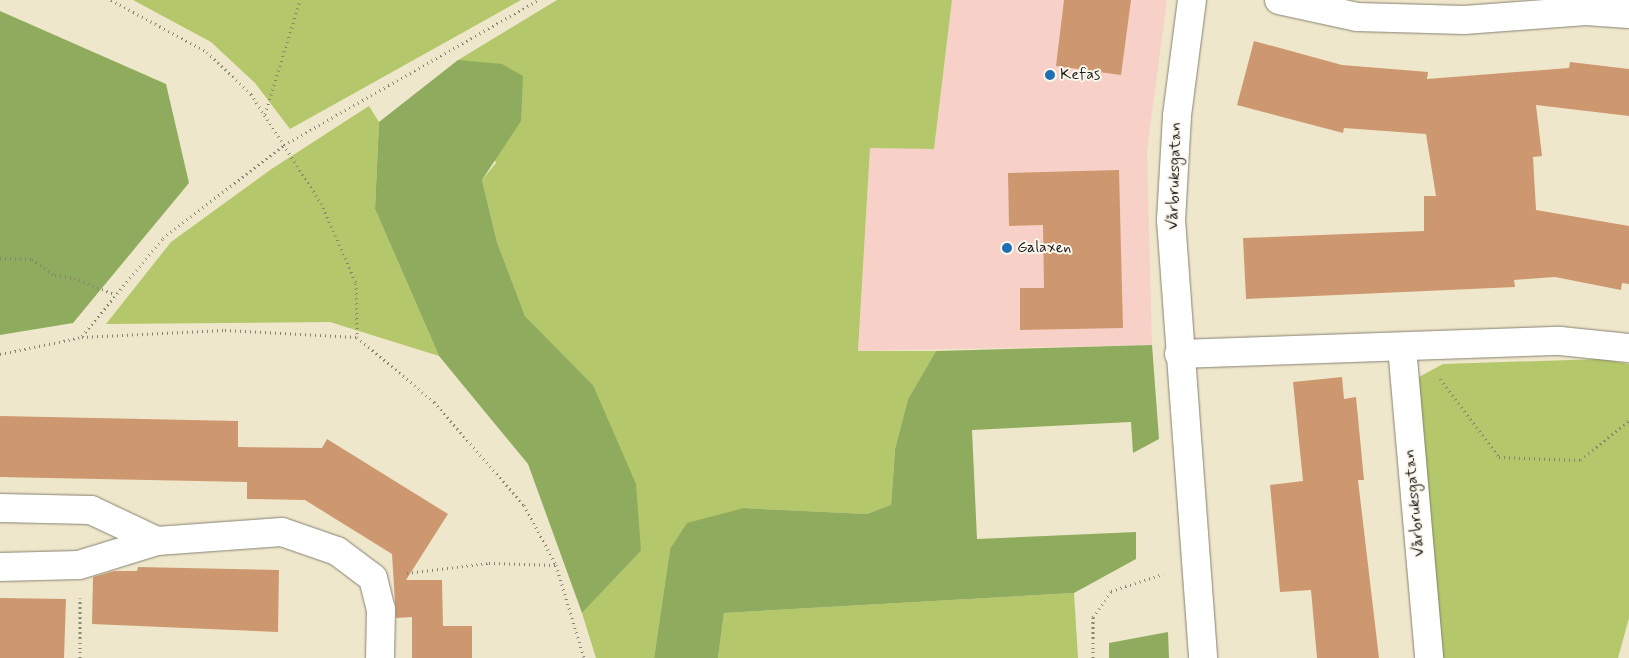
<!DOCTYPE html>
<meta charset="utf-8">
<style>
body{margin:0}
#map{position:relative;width:1629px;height:658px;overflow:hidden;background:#efe7cb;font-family:Mynerve,sans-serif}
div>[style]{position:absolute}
.built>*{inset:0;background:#f7d1c7}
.green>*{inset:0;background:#b4c76a}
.forest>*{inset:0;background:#8fac5e}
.building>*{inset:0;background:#cd986f}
.path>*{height:3px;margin-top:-1.5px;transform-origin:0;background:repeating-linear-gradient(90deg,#868274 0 1px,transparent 0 5px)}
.roads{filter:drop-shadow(0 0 1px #868274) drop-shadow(0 0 1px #868274)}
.minor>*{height:28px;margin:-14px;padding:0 14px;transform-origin:14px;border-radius:14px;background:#fff}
.dots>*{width:14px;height:14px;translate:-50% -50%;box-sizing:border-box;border:2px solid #fbf7ec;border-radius:50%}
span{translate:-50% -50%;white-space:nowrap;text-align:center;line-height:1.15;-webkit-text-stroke:4px #fbf7ec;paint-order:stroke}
.poi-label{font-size:16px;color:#1c1c1c}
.left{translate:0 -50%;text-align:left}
.street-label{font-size:16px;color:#1c1c1c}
</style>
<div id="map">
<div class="built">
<i style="clip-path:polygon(952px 0,1167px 0,1147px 151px,1152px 345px,858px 351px,870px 148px,934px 149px)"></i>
</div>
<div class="green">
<i style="clip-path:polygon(133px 0,521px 0,290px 129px,255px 83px,211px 42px)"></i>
<i style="clip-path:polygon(557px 0,952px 0,934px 149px,870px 148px,858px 351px,936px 351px,908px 399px,895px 449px,891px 506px,867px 514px,744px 508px,670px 549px,654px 658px,596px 658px,582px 613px,641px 551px,593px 385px,525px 316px,497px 242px,482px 180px,496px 163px,458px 60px)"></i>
<i style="clip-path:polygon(369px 106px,379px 122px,375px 209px,439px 356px,330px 322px,106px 324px,171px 242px,270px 170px)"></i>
<i style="clip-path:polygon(1601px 359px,1629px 364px,1629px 618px,1618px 658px,1436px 658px,1416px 401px,1419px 377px,1443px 364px)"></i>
<i style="clip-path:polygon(1074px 593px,1078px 658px,718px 658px,724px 613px)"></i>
</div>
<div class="forest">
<i style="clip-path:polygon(0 11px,166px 84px,189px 183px,73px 323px,0 335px)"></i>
<i style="clip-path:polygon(458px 60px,502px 64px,523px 76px,521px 121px,482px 180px,497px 242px,525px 316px,593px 385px,636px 484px,641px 551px,582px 613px,528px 464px,439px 356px,375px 209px,379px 122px)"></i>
<i style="clip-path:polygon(1152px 345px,1159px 439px,1133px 453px,1131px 422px,972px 430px,977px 539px,1136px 532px,1136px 559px,1074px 593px,724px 613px,718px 658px,654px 658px,670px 549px,687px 523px,744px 508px,867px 514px,891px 505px,895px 449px,908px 399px,936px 351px)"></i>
<i style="clip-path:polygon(1168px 632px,1169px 658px,1109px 658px,1109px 643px)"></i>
</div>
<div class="building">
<i style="clip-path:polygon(1064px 0,1131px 0,1121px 75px,1056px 66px)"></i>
<i style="clip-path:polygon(1254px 41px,1342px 65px,1428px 72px,1427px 79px,1569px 68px,1570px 62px,1629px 69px,1629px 116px,1536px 105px,1542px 156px,1533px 157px,1536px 210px,1629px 226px,1629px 284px,1622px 283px,1621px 290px,1555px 277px,1514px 280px,1515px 287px,1246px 299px,1243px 238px,1424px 231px,1424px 196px,1436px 196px,1426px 134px,1344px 128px,1343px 133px,1237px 105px)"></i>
<i style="clip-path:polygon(1119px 170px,1123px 328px,1020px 330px,1020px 288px,1044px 288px,1043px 225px,1009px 226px,1008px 173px)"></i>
<i style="clip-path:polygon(1342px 377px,1344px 399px,1356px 397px,1364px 480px,1358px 480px,1379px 658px,1317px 658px,1311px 590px,1280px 592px,1270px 485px,1303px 481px,1293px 382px)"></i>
<i style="clip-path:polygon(0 416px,238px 421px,238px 447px,322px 448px,327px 439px,448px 514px,406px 580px,442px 580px,443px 626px,472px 626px,472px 658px,412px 658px,412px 617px,396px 618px,392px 554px,305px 500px,247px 499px,247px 482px,0 477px)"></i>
<i style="clip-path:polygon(138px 567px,279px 570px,278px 632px,92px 624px,93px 577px,114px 571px,137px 571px)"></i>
<i style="clip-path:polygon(0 598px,66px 599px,64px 658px,0 658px)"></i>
</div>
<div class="path">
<i style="left:111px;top:0;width:109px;rotate:28.4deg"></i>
<i style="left:207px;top:52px;width:61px;rotate:43.7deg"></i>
<i style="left:251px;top:94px;width:130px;rotate:57.3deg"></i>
<i style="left:321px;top:203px;width:87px;rotate:66.4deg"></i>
<i style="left:356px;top:283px;width:54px;rotate:88.9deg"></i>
<i style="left:265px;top:114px;width:119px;rotate:-72.9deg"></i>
<i style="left:0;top:258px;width:32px;rotate:2deg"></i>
<i style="left:32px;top:259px;width:28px;rotate:35deg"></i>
<i style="left:55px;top:275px;width:19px;rotate:9deg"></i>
<i style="left:74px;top:278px;width:45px;rotate:22deg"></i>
<i style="left:82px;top:336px;width:127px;rotate:-50.4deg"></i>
<i style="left:163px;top:238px;width:153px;rotate:-37.5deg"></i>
<i style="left:284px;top:145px;width:292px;rotate:-29.7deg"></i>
<i style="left:0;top:354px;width:84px;rotate:-11.7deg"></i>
<i style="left:82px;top:337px;width:143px;rotate:-2.8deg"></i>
<i style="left:225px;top:330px;width:132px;rotate:3deg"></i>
<i style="left:357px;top:337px;width:101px;rotate:40.2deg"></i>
<i style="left:434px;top:402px;width:137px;rotate:48.9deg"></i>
<i style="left:524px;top:505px;width:68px;rotate:61.9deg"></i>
<i style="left:556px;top:565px;width:97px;rotate:73.2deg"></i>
<i style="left:1440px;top:379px;width:98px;rotate:52.9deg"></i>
<i style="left:1499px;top:457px;width:82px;rotate:2.1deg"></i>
<i style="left:1581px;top:460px;width:62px;rotate:-39.8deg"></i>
<i style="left:407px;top:573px;width:83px;rotate:-7deg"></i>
<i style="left:489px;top:563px;width:66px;rotate:1.7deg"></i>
<i style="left:80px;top:658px;width:60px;rotate:-90deg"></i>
<i style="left:1093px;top:658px;width:41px;rotate:-90deg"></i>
<i style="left:1093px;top:617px;width:32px;rotate:-55deg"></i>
<i style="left:1111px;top:591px;width:55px;rotate:-18.1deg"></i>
</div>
<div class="roads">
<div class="minor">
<i style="left:1192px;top:0;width:117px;rotate:97.4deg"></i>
<i style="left:1177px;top:116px;width:104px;rotate:93.3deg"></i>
<i style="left:1171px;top:220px;width:439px;rotate:85.8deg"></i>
<i style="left:1279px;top:0;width:80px;rotate:12.3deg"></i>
<i style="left:1357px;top:17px;width:107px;rotate:1.6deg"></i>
<i style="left:1464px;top:20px;width:122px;rotate:-4.2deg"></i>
<i style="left:1586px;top:11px;width:43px;rotate:4deg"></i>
<i style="left:1402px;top:347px;width:312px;rotate:85deg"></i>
<i style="left:1179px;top:354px;width:381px;rotate:-2deg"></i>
<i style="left:1560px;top:341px;width:69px;rotate:5.8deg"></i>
<i style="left:0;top:508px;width:91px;rotate:1.3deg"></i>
<i style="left:91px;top:510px;width:73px;rotate:25.2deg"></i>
<i style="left:0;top:567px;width:79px;rotate:-1.5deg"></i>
<i style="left:79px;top:565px;width:82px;rotate:-17.1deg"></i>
<i style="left:157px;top:541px;width:125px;rotate:-4.1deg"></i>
<i style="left:282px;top:532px;width:58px;rotate:19.1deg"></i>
<i style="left:337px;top:551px;width:45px;rotate:36.9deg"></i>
<i style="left:373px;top:578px;width:32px;rotate:76deg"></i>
<i style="left:381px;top:609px;width:49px;rotate:91.2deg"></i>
</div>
</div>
<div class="dots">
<i style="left:1050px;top:75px;background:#1f6fb2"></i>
<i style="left:1007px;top:248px;background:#1f6fb2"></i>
</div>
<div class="poi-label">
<span class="left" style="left:1060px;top:75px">Kefas</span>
<span class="left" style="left:1017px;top:248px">Galaxen</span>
</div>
<div class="street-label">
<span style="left:1175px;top:176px;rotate:-88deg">Vårbruksgatan</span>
<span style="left:1415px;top:503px;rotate:-95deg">Vårbruksgatan</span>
</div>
</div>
